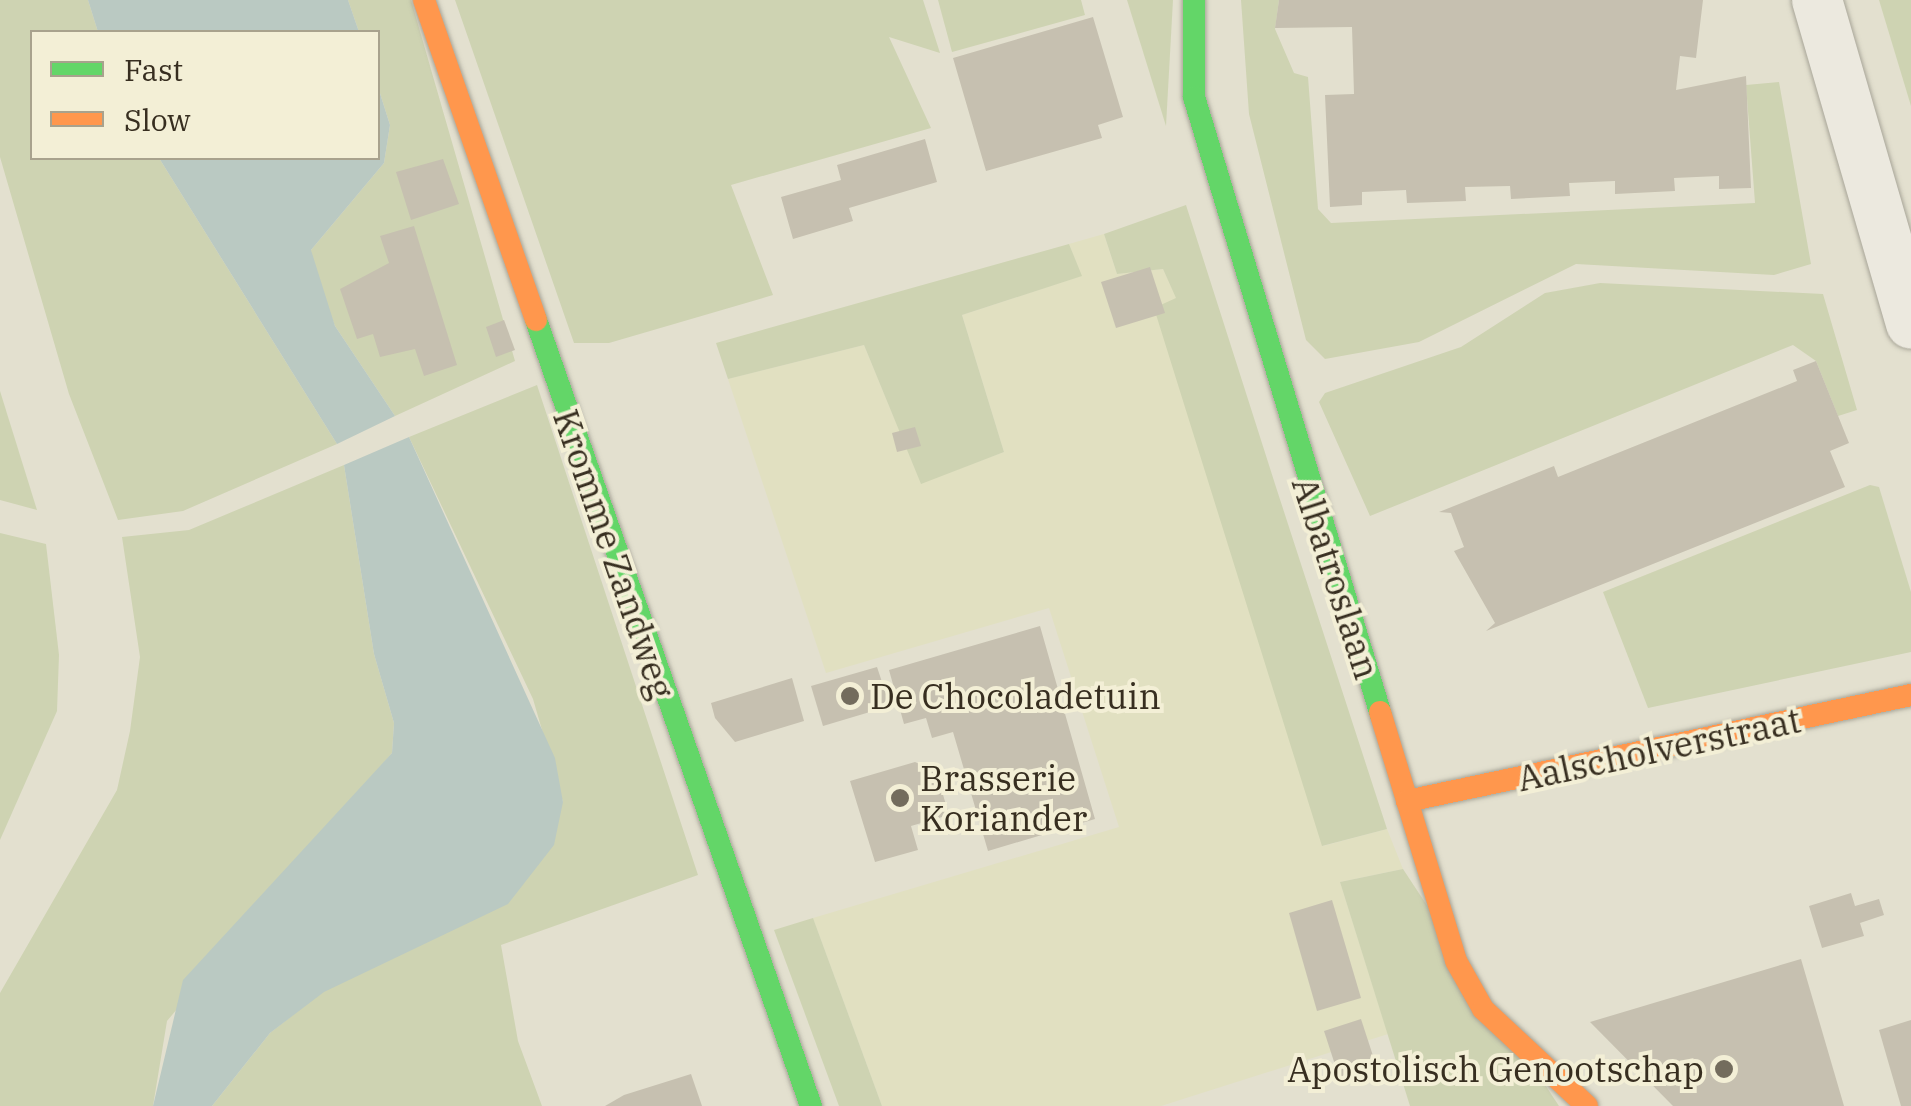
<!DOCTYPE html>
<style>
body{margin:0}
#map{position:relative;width:1911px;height:1106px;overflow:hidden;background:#e3e0cf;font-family:"IBM Plex Serif",serif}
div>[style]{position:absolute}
.farmland>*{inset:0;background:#e1e0c1}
.green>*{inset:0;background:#ced3b2}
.water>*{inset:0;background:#bac9c2}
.building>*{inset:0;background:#c6c0b0}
.roads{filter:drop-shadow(0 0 2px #a8a598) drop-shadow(0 0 2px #a8a598)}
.street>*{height:50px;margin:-25px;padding:0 25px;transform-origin:25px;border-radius:25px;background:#ece9df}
.fast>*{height:22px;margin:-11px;padding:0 11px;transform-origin:11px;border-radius:11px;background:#63d668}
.slow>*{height:22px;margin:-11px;padding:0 11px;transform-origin:11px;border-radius:11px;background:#ff974d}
.dots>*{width:28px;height:28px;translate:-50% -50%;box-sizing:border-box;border:5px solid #f3efd6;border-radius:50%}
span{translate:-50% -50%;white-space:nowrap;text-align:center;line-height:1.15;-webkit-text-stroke:8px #f3efd6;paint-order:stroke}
.street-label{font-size:35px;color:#372e20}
.poi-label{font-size:35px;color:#372e20}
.left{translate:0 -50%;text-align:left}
.right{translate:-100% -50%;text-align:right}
.legend{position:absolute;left:30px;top:30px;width:350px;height:130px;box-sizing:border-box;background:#f3efd6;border:2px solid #a8a28d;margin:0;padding:12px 18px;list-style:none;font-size:30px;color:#372e20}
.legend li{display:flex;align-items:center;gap:20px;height:50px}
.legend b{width:50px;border:2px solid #a8a28d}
</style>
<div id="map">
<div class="farmland">
<i style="clip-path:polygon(1104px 234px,1117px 274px,1163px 269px,1177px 299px,1155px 308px,1323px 846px,1387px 829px,1403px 869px,1340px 882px,1388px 1034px,1161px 1106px,882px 1106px,813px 918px,1119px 827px,1049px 608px,826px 673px,728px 379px,864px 345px,921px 483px,1004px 452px,962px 315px,1081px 276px,1069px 244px)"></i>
</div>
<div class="green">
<i style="clip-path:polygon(0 0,88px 0,98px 32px,32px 32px,32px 158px,159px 158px,337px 444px,183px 511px,118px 520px,69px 394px,0 157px)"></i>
<i style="clip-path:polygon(348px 0,411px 0,515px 361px,395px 416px,335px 326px,312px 267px,311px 250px,384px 163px,390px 125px,378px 87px,378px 32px,359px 32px)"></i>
<i style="clip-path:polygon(455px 0,923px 0,940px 53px,889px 37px,931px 128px,731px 185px,773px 295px,609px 343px,574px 343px)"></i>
<i style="clip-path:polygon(938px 0,1081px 0,1085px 15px,952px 52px)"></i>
<i style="clip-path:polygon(1127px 0,1173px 0,1166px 126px)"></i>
<i style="clip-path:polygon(1241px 0,1279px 0,1275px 29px,1294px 73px,1308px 77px,1318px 209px,1331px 223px,1755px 203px,1746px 85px,1779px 82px,1811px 264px,1774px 275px,1576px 264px,1419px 342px,1325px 359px,1306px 340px,1249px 114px)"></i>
<i style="clip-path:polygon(1879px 0,1911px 0,1911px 106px)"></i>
<i style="clip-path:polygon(1186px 205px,1275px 484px,1387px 829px,1322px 846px,1154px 308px,1176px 298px,1163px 269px,1117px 274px,1104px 234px)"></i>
<i style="clip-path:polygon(1069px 244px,1082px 276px,962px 315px,1004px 452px,921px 484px,864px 345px,728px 379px,716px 343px)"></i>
<i style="clip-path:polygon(1600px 283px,1823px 294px,1857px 410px,1838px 416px,1816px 361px,1793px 345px,1370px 516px,1319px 402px,1325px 393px,1461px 347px,1545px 293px)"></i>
<i style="clip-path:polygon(537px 385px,698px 875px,501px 945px,518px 1041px,542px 1106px,212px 1106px,270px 1033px,563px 802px,533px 699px,409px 437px)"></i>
<i style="clip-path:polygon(0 392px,0 391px,37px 510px,0 500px)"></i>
<i style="clip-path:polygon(344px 465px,374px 654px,394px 723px,392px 753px,167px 1021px,153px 1106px,0 1106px,0 993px,117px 790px,130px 731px,140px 657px,122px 537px,189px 530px)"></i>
<i style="clip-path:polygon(1870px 485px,1879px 487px,1911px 592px,1911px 652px,1648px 708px,1603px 592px)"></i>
<i style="clip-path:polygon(0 533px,46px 544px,59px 655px,57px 711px,0 840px)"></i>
<i style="clip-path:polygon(1403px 869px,1559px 1106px,1410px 1106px,1340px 882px)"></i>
<i style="clip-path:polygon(813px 918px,882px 1106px,839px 1106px,774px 930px)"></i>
</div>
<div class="water">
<i style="clip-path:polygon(88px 0,348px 0,359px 32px,98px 32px)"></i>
<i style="clip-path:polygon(378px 87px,390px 125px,384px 163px,311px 250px,335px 326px,395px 416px,337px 444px,159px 158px,378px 158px)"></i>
<i style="clip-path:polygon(409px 437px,555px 758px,563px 802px,554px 845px,508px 904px,324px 992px,270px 1033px,212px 1106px,153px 1106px,183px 980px,392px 753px,394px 723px,374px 654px,344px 465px)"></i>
</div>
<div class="building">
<i style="clip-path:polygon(1279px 0,1703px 0,1696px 58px,1680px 56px,1676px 90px,1746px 76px,1751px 188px,1719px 189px,1719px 176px,1674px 178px,1675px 191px,1615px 194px,1615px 181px,1569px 183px,1570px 196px,1511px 199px,1510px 186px,1465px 187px,1466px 201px,1407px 203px,1406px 190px,1362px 192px,1362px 205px,1330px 207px,1325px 95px,1354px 94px,1352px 27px,1275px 28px)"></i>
<i style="clip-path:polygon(1093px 17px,1123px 117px,1098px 125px,1102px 138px,986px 171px,953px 58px)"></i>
<i style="clip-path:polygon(925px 139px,937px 182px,849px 208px,853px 221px,793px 239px,781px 197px,841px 180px,837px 165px)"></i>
<i style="clip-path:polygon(443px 159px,459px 204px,411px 220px,396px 172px)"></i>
<i style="clip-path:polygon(414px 226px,457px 365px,424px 376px,415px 349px,380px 357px,373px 334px,357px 339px,340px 289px,389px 263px,380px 236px)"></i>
<i style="clip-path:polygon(1150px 267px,1165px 313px,1116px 328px,1101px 282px)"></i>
<i style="clip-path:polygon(504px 320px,515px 350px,496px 357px,486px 327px)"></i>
<i style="clip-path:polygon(1816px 361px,1849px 443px,1830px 451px,1845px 487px,1486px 631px,1495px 623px,1454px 551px,1464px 547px,1451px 513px,1439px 512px,1554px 466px,1558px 477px,1797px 381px,1793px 370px)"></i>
<i style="clip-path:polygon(915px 427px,921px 446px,897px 452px,892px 433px)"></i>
<i style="clip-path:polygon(1040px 626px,1095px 819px,988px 851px,953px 732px,932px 738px,926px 718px,904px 724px,889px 670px)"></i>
<i style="clip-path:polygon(877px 667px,890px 706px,823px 726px,811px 686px)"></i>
<i style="clip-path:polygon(792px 678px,804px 721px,735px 742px,715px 718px,711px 703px)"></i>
<i style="clip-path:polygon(915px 762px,936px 771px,949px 815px,911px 826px,918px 850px,875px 862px,850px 781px)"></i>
<i style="clip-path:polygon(1851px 893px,1855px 906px,1879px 899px,1884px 915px,1860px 923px,1864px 936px,1822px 948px,1809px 906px)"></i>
<i style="clip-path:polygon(1332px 900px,1361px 998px,1317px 1011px,1289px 913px)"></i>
<i style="clip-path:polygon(1801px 959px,1844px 1106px,1673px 1106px,1590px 1022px)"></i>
<i style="clip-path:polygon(1361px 1019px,1376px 1065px,1339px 1077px,1324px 1031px)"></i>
<i style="clip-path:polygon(1911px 1020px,1911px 1106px,1901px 1106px,1879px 1030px)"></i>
<i style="clip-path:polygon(691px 1074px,702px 1106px,605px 1106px,624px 1095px)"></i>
</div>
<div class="roads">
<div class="street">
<i style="left:1817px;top:0;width:337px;rotate:73.8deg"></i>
</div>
<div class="fast">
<i style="left:1194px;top:0;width:97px;rotate:90deg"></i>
<i style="left:1194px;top:97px;width:643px;rotate:73.17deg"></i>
<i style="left:536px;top:320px;width:833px;rotate:70.72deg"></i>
</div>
<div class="slow">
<i style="left:424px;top:0;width:339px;rotate:70.7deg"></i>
<i style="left:1380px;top:712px;width:260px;rotate:73deg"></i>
<i style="left:1456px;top:961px;width:55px;rotate:60.6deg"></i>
<i style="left:1483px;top:1009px;width:142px;rotate:43deg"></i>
<i style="left:1407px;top:801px;width:515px;rotate:-11.88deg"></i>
</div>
</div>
<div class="dots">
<i style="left:850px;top:696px;background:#736c5d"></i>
<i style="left:900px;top:798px;background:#736c5d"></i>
<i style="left:1724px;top:1069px;background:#736c5d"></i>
</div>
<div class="street-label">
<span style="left:614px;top:554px;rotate:71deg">Kromme Zandweg</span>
<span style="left:1336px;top:578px;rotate:72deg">Albatroslaan</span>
<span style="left:1659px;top:749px;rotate:-12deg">Aalscholverstraat</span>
</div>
<div class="poi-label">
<span class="left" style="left:870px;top:696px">De Chocoladetuin</span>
<span class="left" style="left:920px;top:798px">Brasserie<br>Koriander</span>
<span class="right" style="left:1704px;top:1069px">Apostolisch Genootschap</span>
</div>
<ul class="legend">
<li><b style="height:12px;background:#63d668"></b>Fast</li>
<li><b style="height:12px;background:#ff974d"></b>Slow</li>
</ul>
</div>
